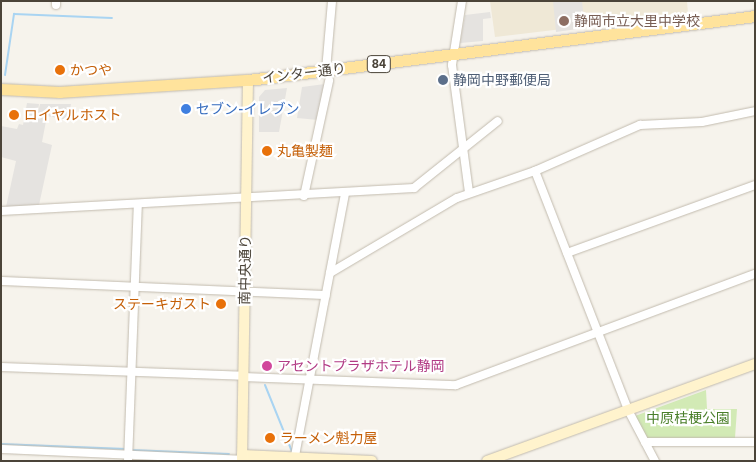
<!DOCTYPE html>
<meta charset="utf-8">
<style>
body{margin:0}
#map{position:relative;width:756px;height:462px;overflow:hidden;background:#f6f3ec;font-family:"IBM Plex Sans","Noto Sans JP",sans-serif}
div>[style]{position:absolute}
.education>*{inset:0;background:#efe8d6}
.green>*{inset:0;background:#d2eab5}
.parking>*{inset:0;background:#e5e3e0}
.stream>*{height:2px;margin:-1px;padding:0 1px;transform-origin:1px;border-radius:1px;background:#a9d4f2}
.roads{filter:drop-shadow(0 0 1px #c2bbae) drop-shadow(0 0 1px #c2bbae)}
.street>*{height:8px;margin:-4px;padding:0 4px;transform-origin:4px;border-radius:4px;background:#fff}
.secondary>*{height:10px;margin:-5px;padding:0 5px;transform-origin:5px;border-radius:5px;background:#fff3cd}
.primary>*{height:11px;margin:-5.5px;padding:0 5.5px;transform-origin:5.5px;border-radius:5.5px;background:#ffe39c}
.dots>*{width:14px;height:14px;translate:-50% -50%;box-sizing:border-box;border:2px solid #fff;border-radius:50%}
span{translate:-50% -50%;white-space:nowrap;text-align:center;line-height:1.15;-webkit-text-stroke:4.5px #fff;paint-order:stroke}
.shield-label span{padding:1px 4px;background:#fff;border:1px solid;border-radius:4px;-webkit-text-stroke-width:0}
.shield-label{font-size:12px;color:#4b4439;font-weight:700}
.education-label{font-size:14px;color:#785e54}
.left{translate:0 -50%;text-align:left}
.food-label{font-size:14px;color:#c56008}
.right{translate:-100% -50%;text-align:right}
.street-label{font-size:14px;color:#4b4439}
.service-label{font-size:14px;color:#4e5e75}
.shop-label{font-size:14px;color:#366cbe}
.hotel-label{font-size:14px;color:#b23c85}
.park-label{font-size:14px;color:#4a7f2a}
.frame{position:absolute;inset:0;border:2px solid #4b4439;pointer-events:none}
</style>
<div id="map">
<div class="education">
<i style="clip-path:polygon(490px 1px,687px 1px,688px 14px,495px 37px)"></i>
</div>
<div class="green">
<i style="clip-path:polygon(706px 390px,707px 409px,737px 409px,735px 438px,648px 439px,635px 416px)"></i>
</div>
<div class="parking">
<i style="clip-path:polygon(553px 1px,582px 1px,585px 28px,556px 32px)"></i>
<i style="clip-path:polygon(490px 12px,491px 18px,483px 19px,483px 41px,460px 43px,465px 15px)"></i>
<i style="clip-path:polygon(325px 84px,318px 120px,297px 118px,302px 87px)"></i>
<i style="clip-path:polygon(287px 88px,279px 132px,259px 132px,259px 97px,265px 90px)"></i>
<i style="clip-path:polygon(27px 103px,39px 104px,37px 118px,40px 104px,71px 104px,68px 120px,47px 116px,42px 142px,52px 145px,39px 205px,6px 207px,16px 161px,1px 157px,1px 126px,17px 129px,19px 124px,23px 125px)"></i>
</div>
<div class="stream">
<i style="left:5px;top:75px;width:62px;rotate:-81.6deg"></i>
<i style="left:14px;top:14px;width:98px;rotate:2.3deg"></i>
<i style="left:265px;top:385px;width:74px;rotate:67.9deg"></i>
<i style="left:1px;top:444px;width:125px;rotate:2.3deg"></i>
<i style="left:131px;top:450px;width:98px;rotate:2.3deg"></i>
</div>
<div class="roads">
<div class="street">
<i style="left:462px;top:1px;width:65px;rotate:98.9deg"></i>
<i style="left:452px;top:65px;width:129px;rotate:82.4deg"></i>
<i style="left:56px;top:5px;width:4px;rotate:-90deg"></i>
<i style="left:326px;top:70px;width:69px;rotate:-85deg"></i>
<i style="left:535px;top:171px;width:256px;rotate:68.7deg"></i>
<i style="left:628px;top:410px;width:58px;rotate:62.1deg"></i>
<i style="left:304px;top:196px;width:118px;rotate:-77.7deg"></i>
<i style="left:1px;top:211px;width:414px;rotate:-3.2deg"></i>
<i style="left:414px;top:188px;width:107px;rotate:-38.6deg"></i>
<i style="left:567px;top:253px;width:200px;rotate:-19.9deg"></i>
<i style="left:330px;top:273px;width:147px;rotate:-30.6deg"></i>
<i style="left:457px;top:198px;width:83px;rotate:-19.1deg"></i>
<i style="left:535px;top:171px;width:115px;rotate:-23.7deg"></i>
<i style="left:640px;top:125px;width:62px;rotate:-2.8deg"></i>
<i style="left:702px;top:122px;width:54px;rotate:-11.7deg"></i>
<i style="left:1px;top:281px;width:325px;rotate:2.5deg"></i>
<i style="left:1px;top:367px;width:242px;rotate:2.1deg"></i>
<i style="left:243px;top:377px;width:213px;rotate:2.2deg"></i>
<i style="left:456px;top:385px;width:319px;rotate:-20.4deg"></i>
<i style="left:645px;top:442px;width:110px"></i>
<i style="left:1px;top:449px;width:241px;rotate:2.6deg"></i>
<i style="left:128px;top:461px;width:257px;rotate:-87.8deg"></i>
<i style="left:294px;top:461px;width:273px;rotate:-79.2deg"></i>
</div>
<div class="secondary">
<i style="left:242px;top:455px;width:130px;rotate:2.6deg"></i>
<i style="left:242px;top:461px;width:381px;rotate:-89.1deg"></i>
<i style="left:487px;top:461px;width:285px;rotate:-19.9deg"></i>
</div>
<div class="primary">
<i style="left:1px;top:89px;width:59px;rotate:2.9deg"></i>
<i style="left:60px;top:92px;width:188px;rotate:-3.7deg"></i>
<i style="left:248px;top:80px;width:511px;rotate:-7.19deg"></i>
</div>
</div>
<div class="dots">
<i style="left:564px;top:21px;background:#8d6e63"></i>
<i style="left:60px;top:70px;background:#e8710a"></i>
<i style="left:443px;top:80px;background:#5c6f8a"></i>
<i style="left:186px;top:109px;background:#3f7fe0"></i>
<i style="left:14px;top:115px;background:#e8710a"></i>
<i style="left:267px;top:151px;background:#e8710a"></i>
<i style="left:221px;top:304px;background:#e8710a"></i>
<i style="left:267px;top:366px;background:#d1479c"></i>
<i style="left:270px;top:438px;background:#e8710a"></i>
</div>
<div class="shield-label">
<span style="left:379px;top:64px">84</span>
</div>
<div class="education-label">
<span class="left" style="left:574px;top:21px">静岡市立大里中学校</span>
</div>
<div class="food-label">
<span class="left" style="left:70px;top:70px">かつや</span>
<span class="left" style="left:24px;top:115px">ロイヤルホスト</span>
<span class="left" style="left:277px;top:151px">丸亀製麺</span>
<span class="right" style="left:211px;top:304px">ステーキガスト</span>
<span class="left" style="left:280px;top:438px">ラーメン魁力屋</span>
</div>
<div class="street-label">
<span style="left:304px;top:73px;rotate:-7deg">インター通り</span>
<span style="left:245px;top:270px;rotate:-89deg">南中央通り</span>
</div>
<div class="service-label">
<span class="left" style="left:453px;top:80px">静岡中野郵便局</span>
</div>
<div class="shop-label">
<span class="left" style="left:196px;top:109px">セブン-イレブン</span>
</div>
<div class="hotel-label">
<span class="left" style="left:277px;top:366px">アセントプラザホテル静岡</span>
</div>
<div class="park-label">
<span style="left:688px;top:418px">中原桔梗公園</span>
</div>
<div class="frame"></div>
</div>
